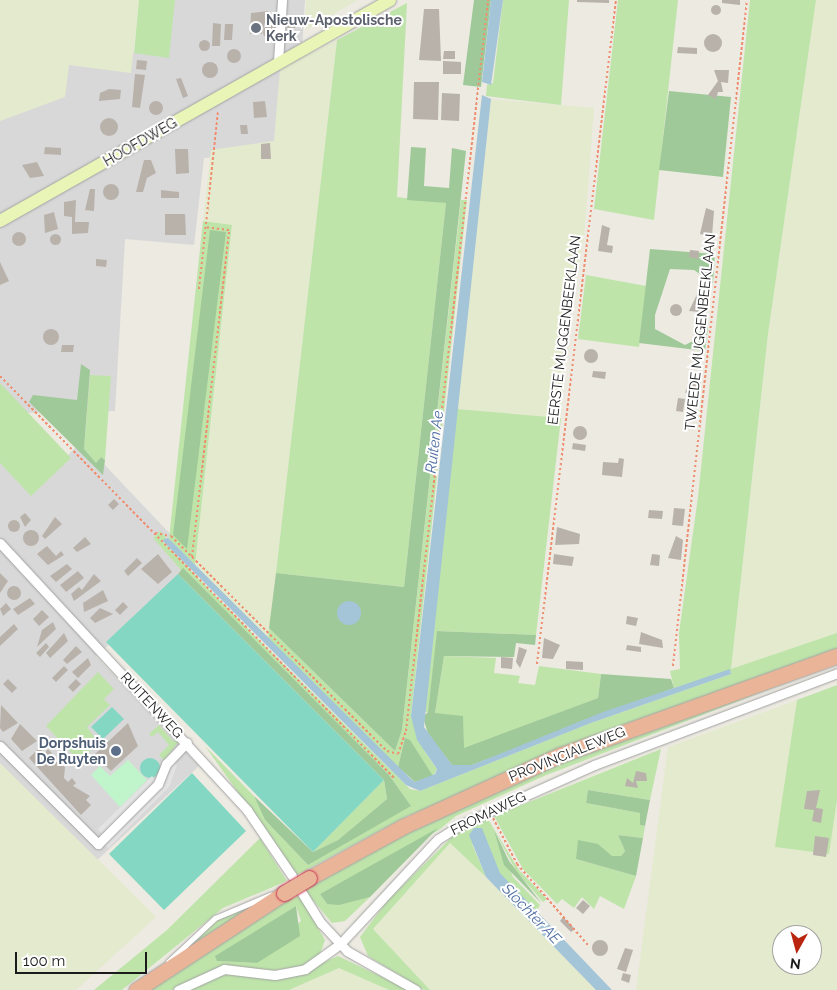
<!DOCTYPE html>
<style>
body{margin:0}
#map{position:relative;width:837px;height:990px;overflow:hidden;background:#eceae1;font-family:Raleway,sans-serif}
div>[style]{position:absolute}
.residential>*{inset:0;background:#d9d8d8}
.farmland>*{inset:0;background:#e4eacd}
.grass>*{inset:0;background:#bee4aa}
.forest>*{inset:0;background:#a0c999}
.park>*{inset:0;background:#c0f5cb}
.pitch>*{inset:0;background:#84d7c2}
.round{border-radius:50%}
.parking>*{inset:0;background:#e3e3e3}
.water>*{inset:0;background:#a4c5d7}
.building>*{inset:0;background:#b8b2ab}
.path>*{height:2px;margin-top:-1px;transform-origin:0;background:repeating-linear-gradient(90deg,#ef8e6f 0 2.5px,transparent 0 5px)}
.roads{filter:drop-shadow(0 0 1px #a2a2a2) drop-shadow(0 0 1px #a2a2a2)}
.service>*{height:4.5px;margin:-2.25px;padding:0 2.25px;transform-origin:2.25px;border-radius:2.25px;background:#fff}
.minor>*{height:9px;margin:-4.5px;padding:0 4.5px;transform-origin:4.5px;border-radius:4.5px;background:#fff}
.secondary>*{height:12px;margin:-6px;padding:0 6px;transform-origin:6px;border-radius:6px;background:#e9f4b7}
.trunk>*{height:15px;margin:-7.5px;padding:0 7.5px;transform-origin:7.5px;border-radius:7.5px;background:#eab498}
.bridges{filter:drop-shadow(0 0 1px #c92f4f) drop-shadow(0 0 1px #c92f4f)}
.trunk-bridge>*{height:15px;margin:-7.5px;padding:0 7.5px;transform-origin:7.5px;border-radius:7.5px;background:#eab498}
.dots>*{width:14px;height:14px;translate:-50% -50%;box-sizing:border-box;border:2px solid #fff;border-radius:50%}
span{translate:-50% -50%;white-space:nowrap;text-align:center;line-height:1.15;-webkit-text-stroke:4px #fff;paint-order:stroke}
.worship-label{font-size:14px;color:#5b616d;font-weight:700}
.left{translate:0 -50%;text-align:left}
.street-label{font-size:14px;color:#1b1b1b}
.service-label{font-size:14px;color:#4e5e75;font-weight:700}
.right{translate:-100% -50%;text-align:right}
.water-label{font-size:15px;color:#4f6ea3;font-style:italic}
.north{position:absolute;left:772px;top:925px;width:50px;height:50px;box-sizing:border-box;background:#fff;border:1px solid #a4a4a4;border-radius:50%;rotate:187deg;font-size:14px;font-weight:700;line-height:20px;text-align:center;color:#1b1b1b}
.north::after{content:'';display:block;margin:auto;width:18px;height:22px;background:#b9250e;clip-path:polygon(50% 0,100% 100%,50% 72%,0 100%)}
.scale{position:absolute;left:15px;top:952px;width:132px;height:22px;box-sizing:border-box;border:2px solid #1b1b1b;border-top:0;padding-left:6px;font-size:15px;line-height:18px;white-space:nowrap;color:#1b1b1b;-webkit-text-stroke:4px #fff;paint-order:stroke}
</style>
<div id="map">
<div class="residential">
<i style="clip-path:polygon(171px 0,305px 0,301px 65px,280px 152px,204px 158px,194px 245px,125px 239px,115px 411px,15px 413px,0 397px,0 120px,64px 63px,131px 52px,169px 55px)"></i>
<i style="clip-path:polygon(82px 441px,193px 558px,182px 580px,96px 656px,199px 766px,94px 863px,0 766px,0 458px,32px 491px)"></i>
</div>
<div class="farmland">
<i style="clip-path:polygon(0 0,139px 0,131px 73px,69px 65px,65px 97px,0 121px)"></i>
<i style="clip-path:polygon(306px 0,358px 0,305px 30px)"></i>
<i style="clip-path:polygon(816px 0,837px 0,837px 633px,731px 670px,768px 334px)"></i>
<i style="clip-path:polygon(337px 40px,276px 573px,268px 638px,195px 565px,232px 226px,203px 221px,211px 150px,274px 141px,280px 69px)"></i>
<i style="clip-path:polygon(491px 99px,594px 108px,584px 237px,569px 314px,561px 418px,457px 409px)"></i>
<i style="clip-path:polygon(evenodd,797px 700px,776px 847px,829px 854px,837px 800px,837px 990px,636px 990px,668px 747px,797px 700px,782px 935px,812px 935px,812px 965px,782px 965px,782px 935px)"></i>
<i style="clip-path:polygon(0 763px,156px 917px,76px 990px,0 990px)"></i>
<i style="clip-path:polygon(450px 843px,486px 877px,596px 990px,430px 990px,373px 929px)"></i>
<i style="clip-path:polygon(339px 968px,351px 971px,389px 990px,289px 990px)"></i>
</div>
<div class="grass">
<i style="clip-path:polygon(139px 0,175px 0,169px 58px,134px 53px)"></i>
<i style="clip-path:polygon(503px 0,569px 0,561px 105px,486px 96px,487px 85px,493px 83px)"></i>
<i style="clip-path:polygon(618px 0,678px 0,654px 220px,594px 209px)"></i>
<i style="clip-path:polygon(750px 0,816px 0,768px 334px,731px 669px,837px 633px,837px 651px,407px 816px,297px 875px,205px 746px,254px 796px,265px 820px,308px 865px,410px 805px,389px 775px,181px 570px,153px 538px,160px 531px,166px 537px,163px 542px,256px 637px,410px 789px,420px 791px,591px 723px,731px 674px,730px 670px,674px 688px,670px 671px,680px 669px,679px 633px,698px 497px)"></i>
<i style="clip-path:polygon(407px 3px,397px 197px,446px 203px,404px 587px,276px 573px,337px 40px)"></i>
<i style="clip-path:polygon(461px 200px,467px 200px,411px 716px,425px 752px,437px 769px,433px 776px,405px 738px,398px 767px,268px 638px,269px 628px,395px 751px,402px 730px)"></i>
<i style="clip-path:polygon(203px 221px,232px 225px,195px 565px,169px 539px)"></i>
<i style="clip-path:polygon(586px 275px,646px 286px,639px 347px,578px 339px)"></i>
<i style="clip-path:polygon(90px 375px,111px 376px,105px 460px,101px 457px,96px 463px,84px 449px)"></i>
<i style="clip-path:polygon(0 383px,71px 458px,31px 496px,0 463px)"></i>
<i style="clip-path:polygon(457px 409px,561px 418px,536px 635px,438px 631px,428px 712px,423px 712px)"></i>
<i style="clip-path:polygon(444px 656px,496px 658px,494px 673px,520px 676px,518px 683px,535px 685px,539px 666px,601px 674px,598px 698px,464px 749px,435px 713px)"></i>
<i style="clip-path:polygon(827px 667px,544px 776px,456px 816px,439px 830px,320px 894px,327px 904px,370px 897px,345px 921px,332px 923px,303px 888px,355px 857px,583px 750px)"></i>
<i style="clip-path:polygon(98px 672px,114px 689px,104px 699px,110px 705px,87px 727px,99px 743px,79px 761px,46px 726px)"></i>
<i style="clip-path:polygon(837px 685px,837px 800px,829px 854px,775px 847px,797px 700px)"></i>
<i style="clip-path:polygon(159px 725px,173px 741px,180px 740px,164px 760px,159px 755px,169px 745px,158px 732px,152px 737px,149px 734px)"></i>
<i style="clip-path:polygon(661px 749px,650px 800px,588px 790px,586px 803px,640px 813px,640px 825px,645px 826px,643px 838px,618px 835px,625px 851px,621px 856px,576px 859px,636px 876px,624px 909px,600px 896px,594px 909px,582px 897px,574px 908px,562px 899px,557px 904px,523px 869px,494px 816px)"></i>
<i style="clip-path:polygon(384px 780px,387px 799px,338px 840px,313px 852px)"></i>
<i style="clip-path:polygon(486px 816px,519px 870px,547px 899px,543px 902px,516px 871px,494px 830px,513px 877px,540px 905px,536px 912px,472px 844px,486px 877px,450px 843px,373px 929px,430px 990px,424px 990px,368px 956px,360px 937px,388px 900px,452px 837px)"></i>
<i style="clip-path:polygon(260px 838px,287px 881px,223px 908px,122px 990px,94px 990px,167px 930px)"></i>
<i style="clip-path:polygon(evenodd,299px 895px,325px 940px,320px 954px,303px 966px,269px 971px,224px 966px,173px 990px,145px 990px,289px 896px,292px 899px,299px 895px,296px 906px,301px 921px,257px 963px,218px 961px,216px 956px,296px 906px)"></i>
<i style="clip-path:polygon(267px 898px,178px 956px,224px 915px)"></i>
<i style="clip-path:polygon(338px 956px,409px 990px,389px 990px,339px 968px,289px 990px,185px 990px,225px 973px,291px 977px)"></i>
</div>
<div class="forest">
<i style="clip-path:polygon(474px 0,491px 0,481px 87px,463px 85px)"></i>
<i style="clip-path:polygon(669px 91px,731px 97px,723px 177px,659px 170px)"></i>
<i style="clip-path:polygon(411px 147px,426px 148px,424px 186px,449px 188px,452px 148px,466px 151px,402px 730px,395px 751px,269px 628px,276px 573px,404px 587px,446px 203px,407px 200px)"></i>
<i style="clip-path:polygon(210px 230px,226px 232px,187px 549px,173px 535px)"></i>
<i style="clip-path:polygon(650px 249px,715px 254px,713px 283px,694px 270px,670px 269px,655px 315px,655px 329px,685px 345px,693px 341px,699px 328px,708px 327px,705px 351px,639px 343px)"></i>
<i style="clip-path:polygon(81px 364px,90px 370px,84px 449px,96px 463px,101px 457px,105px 460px,103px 475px,29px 402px,33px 395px,77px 400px)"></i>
<i style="clip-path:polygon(183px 568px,389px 775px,411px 806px,308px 865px,265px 820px,254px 796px,313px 852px,338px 840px,387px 799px,384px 780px,178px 574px)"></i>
<i style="clip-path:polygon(437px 631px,536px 635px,535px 645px,516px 643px,514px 657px,444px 656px,435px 713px,463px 716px,464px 748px,598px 698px,601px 674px,671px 679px,674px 688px,472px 765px,452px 765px,428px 734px,423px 717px,428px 712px)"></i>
<i style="clip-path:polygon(405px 738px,410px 740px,433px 776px,415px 782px,398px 767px)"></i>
<i style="clip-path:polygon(588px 790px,650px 800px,645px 826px,640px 825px,640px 813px,586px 803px)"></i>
<i style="clip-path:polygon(438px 828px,370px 897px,339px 905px,327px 904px,320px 894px)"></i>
<i style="clip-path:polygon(494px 830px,509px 861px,542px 904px,504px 865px)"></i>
<i style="clip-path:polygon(618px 835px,643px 838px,636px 876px,576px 859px,578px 840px,598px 844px,612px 856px,621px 856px,625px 851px)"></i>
<i style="clip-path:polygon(296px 906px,300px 936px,257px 963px,217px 961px,215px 956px)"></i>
</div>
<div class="park">
<i style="clip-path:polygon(128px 760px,147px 780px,120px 807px,91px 775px,100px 766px,110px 776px)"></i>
</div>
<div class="pitch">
<i style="clip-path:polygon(178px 574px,384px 780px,313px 852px,106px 642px)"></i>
<i style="clip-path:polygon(112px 707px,124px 719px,103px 739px,91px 727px)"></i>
<i class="round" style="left:140px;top:758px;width:20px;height:20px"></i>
<i style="clip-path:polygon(192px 773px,246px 831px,164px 910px,109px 854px)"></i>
</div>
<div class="parking">
<i style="clip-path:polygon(172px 761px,177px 765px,169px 787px,108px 848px,103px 842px,166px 775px)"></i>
<i style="clip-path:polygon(152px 776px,156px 781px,102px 834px,98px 829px)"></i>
</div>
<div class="water">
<i style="clip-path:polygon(491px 0,503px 0,491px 85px,482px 82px)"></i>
<i style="clip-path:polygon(482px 95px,491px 99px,424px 727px,452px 765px,472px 765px,603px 712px,730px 669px,731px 674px,591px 723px,420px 791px,406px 785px,162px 540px,168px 538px,411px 779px,415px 782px,435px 774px,437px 769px,417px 740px,411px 716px)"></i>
<i class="round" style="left:337px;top:601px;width:24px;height:24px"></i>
<i style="clip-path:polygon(474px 828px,482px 828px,500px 873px,612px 990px,596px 990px,486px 877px,469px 835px)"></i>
</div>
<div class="building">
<i style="clip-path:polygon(577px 0,609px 0,609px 3px,577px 2px)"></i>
<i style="clip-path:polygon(722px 0,740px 0,740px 5px,722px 3px)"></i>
<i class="round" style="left:711px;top:5px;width:10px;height:10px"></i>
<i style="clip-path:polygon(424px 9px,439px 9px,441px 61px,419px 60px)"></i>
<i style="clip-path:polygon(268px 11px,262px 34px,250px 34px,251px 13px)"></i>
<i class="round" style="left:284px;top:15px;width:14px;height:14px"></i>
<i style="clip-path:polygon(213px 23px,221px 24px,220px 46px,212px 46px)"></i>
<i style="clip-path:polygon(225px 24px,233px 24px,232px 40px,224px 40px)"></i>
<i class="round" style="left:263px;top:25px;width:14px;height:14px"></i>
<i class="round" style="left:704px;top:34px;width:18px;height:18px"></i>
<i class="round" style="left:198.5px;top:39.5px;width:11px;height:11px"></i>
<i style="clip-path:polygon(678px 47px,697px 48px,697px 54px,677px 53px)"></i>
<i class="round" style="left:227px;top:49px;width:14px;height:14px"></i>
<i style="clip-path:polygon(444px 51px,455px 51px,455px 59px,443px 59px)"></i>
<i style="clip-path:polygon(137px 60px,147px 61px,146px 70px,136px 69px)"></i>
<i style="clip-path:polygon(443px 61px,461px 62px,461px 74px,443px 74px)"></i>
<i class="round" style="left:202px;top:62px;width:16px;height:16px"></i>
<i style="clip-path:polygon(714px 70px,729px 70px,728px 83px,721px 82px,723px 92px,718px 92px,716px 99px,708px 95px,718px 81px)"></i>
<i style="clip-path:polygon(135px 74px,145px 75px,140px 108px,132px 107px)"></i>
<i style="clip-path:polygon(181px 78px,188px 96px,183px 98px,176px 79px)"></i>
<i style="clip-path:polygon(414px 82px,439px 82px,438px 120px,413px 119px)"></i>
<i style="clip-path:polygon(109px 89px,121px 90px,120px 99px,99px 101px,100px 93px)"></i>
<i style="clip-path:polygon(442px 93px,460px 94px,459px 121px,441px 120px)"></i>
<i class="round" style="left:149px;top:101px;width:14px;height:14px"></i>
<i style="clip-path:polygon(265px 101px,267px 117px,254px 118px,253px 102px)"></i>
<i class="round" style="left:100px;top:118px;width:18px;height:18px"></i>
<i style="clip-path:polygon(240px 125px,247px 125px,248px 134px,241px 134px)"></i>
<i style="clip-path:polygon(270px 143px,271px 159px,261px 159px,261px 144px)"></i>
<i style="clip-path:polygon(45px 147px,61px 148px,61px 155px,44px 154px)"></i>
<i style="clip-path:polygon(175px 149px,188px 149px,189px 173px,176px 174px)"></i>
<i style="clip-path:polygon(144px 160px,151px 160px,156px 173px,147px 178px,143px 192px,136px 192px)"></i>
<i style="clip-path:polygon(37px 162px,44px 176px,30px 178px,22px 165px)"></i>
<i class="round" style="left:103px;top:184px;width:16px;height:16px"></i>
<i style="clip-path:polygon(90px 189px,95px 189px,94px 211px,85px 210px)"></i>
<i style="clip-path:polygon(161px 190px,179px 192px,179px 198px,161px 198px)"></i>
<i style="clip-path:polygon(76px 200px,75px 222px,89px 222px,88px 233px,72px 234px,72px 217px,64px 216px,64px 202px)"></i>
<i style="clip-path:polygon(706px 208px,714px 211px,712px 236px,700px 234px)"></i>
<i style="clip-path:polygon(54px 212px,58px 229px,45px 233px,44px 215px)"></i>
<i style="clip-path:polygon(165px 214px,185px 214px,186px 235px,165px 235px)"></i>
<i style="clip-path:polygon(602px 225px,610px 228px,607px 245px,613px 246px,612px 253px,598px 251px)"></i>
<i class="round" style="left:12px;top:232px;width:14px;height:14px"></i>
<i class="round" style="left:49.5px;top:233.5px;width:11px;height:11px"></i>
<i style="clip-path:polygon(690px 250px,699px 251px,698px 259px,689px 257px)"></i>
<i style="clip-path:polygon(96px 259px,107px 260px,106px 267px,96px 266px)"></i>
<i style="clip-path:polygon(0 262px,9px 281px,0 285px)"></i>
<i style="clip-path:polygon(699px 290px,707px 293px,705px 304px,700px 303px,699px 312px,689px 311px)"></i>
<i class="round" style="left:670px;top:304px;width:12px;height:12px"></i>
<i class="round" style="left:43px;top:329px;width:16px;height:16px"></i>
<i style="clip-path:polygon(62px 345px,74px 345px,73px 352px,61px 352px)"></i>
<i class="round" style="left:584px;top:349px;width:14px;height:14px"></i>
<i style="clip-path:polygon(593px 371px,606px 372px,605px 379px,592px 377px)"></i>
<i style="clip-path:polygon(693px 373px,702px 376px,700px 388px,685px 393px)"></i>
<i style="clip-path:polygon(678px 398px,685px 399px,683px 412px,676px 411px)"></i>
<i class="round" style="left:573px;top:426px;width:14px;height:14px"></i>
<i style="clip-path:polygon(573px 443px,586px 445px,585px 451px,572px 449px)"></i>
<i style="clip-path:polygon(619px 458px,624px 459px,622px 477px,602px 475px,603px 462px,618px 463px)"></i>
<i style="clip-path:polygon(114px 499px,119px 504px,113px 510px,108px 505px)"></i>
<i style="clip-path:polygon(674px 508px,685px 509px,683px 526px,672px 525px)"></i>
<i style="clip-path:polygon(649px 510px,663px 511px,662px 519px,648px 518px)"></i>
<i style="clip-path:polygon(25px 513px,31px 520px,25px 527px,20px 517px)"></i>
<i style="clip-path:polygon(55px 517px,62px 524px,45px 539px,42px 536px)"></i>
<i class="round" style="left:8px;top:520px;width:12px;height:12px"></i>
<i style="clip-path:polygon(557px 527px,580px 534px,579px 544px,555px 545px)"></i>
<i class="round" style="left:23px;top:530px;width:16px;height:16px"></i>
<i style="clip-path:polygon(676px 536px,683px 540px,681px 560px,668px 558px)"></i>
<i style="clip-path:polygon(85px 537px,91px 544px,77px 552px,73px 548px)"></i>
<i style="clip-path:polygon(47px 546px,56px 556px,61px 551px,64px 555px,48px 565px,37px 554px)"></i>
<i style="clip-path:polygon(158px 554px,172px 572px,158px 584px,141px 569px)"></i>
<i style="clip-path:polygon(554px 554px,574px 557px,572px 566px,553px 564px)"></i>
<i style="clip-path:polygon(652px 554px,660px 555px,659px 566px,650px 565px)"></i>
<i style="clip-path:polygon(137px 558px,142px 563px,128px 576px,124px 571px)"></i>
<i style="clip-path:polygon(67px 564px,72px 569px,56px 582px,50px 576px)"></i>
<i style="clip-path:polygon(78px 571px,84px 578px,66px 592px,60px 585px)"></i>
<i style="clip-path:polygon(0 573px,8px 581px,0 593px)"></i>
<i style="clip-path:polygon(94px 574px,101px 581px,74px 601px,71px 594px,79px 587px,82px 590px)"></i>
<i class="round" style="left:7px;top:586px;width:14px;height:14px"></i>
<i style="clip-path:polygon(103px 590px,108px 601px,84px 612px,83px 603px)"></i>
<i style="clip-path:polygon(30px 598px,35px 604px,18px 615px,13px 609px)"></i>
<i style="clip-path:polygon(123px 602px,128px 607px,120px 615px,115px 610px)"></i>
<i style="clip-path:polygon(6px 603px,11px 609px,3px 616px,0 609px)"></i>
<i style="clip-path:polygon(100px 608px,113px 614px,95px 623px,90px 618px)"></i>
<i style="clip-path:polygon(42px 610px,49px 617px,39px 626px,33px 619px)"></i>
<i style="clip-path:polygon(627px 616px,638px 618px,636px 626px,626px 624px)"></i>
<i style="clip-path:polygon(53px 622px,56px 629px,37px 647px,42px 630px)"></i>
<i style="clip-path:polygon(14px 624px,18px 629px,0 646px,0 637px)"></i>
<i style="clip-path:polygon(641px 632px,662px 640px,663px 648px,639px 644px)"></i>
<i style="clip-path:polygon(64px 633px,68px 641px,50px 658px,46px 653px)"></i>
<i style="clip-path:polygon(544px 638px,560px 645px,553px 659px,542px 658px)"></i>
<i style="clip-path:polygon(46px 643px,49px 647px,40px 657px,36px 653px)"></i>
<i style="clip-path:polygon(627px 645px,641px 647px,641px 652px,626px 650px)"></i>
<i style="clip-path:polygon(76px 646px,82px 652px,67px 664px,63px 660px)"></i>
<i style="clip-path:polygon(519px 647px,527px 650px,520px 668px,516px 662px)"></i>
<i style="clip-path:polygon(501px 657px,513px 658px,512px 669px,501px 668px)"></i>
<i style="clip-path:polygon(88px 658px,91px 665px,78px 678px,72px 672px)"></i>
<i style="clip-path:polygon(566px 661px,583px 662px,583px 670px,566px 669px)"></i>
<i style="clip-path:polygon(64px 666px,68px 670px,56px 682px,52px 678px)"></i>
<i style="clip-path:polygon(8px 679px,17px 688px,12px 693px,3px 684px)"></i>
<i style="clip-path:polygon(76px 679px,81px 684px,73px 692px,68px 687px)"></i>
<i style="clip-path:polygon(1px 705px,18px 723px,3px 732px,0 728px)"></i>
<i style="clip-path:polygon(128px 723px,138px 746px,111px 771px,94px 755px)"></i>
<i style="clip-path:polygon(20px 724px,37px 741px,22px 751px,11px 739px)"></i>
<i style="clip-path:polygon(39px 748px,45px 753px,48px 749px,52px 753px,48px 757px,65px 767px,64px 778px,68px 782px,72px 778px,76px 783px,73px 786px,90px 796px,86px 800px,91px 805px,81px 815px,29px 758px)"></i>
<i style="clip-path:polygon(636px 771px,646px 773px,647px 781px,636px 781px,638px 788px,625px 786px,627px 778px,633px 783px)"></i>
<i style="clip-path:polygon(820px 790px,816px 808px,823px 809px,821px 823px,812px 821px,814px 810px,804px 809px,807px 791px)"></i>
<i style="clip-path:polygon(815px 836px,829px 838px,826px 857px,813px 855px)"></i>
<i style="clip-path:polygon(583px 900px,590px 906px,583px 914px,576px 908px)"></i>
<i style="clip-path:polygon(563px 917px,575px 929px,571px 932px,560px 921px)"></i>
<i class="round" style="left:592px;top:940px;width:16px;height:16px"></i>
<i style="clip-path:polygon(625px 948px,633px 950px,626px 972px,617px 969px)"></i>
<i style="clip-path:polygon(623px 973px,631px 975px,629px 983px,621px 980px)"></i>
</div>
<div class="path">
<i style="left:199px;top:289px;width:179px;rotate:-83.9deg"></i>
<i style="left:0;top:376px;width:564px;rotate:45.57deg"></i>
<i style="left:155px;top:533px;width:16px;rotate:11deg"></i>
<i style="left:171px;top:536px;width:305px;rotate:44.9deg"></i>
<i style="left:387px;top:751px;width:11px;rotate:15deg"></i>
<i style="left:398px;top:754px;width:24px;rotate:-71deg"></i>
<i style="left:406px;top:731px;width:736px;rotate:-83.6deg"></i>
<i style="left:192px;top:557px;width:329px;rotate:-83.5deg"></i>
<i style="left:229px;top:230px;width:23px;rotate:-173deg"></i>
<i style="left:537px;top:664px;width:669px;rotate:-83.22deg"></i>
<i style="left:673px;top:666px;width:670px;rotate:-83.66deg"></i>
<i style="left:493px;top:818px;width:52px;rotate:62.4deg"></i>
<i style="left:517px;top:864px;width:108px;rotate:48.8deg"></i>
</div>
<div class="roads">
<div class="service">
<i style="left:168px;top:962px;width:64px;rotate:-43.1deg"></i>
<i style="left:215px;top:918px;width:60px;rotate:-22.7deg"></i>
</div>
<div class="minor">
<i style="left:278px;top:61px;width:61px;rotate:-86.2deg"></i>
<i style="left:0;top:543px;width:364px;rotate:47.2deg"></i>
<i style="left:247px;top:810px;width:80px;rotate:55.7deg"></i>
<i style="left:0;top:746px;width:139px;rotate:45deg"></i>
<i style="left:98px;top:844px;width:85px;rotate:-45deg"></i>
<i style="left:158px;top:784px;width:22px;rotate:-68deg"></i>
<i style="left:166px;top:764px;width:30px;rotate:-46deg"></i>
<i style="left:302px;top:893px;width:36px;rotate:58deg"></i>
<i style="left:321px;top:923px;width:38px;rotate:47deg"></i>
<i style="left:347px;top:951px;width:79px;rotate:29.5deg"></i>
<i style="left:178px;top:990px;width:51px;rotate:-24.5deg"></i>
<i style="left:224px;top:969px;width:51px;rotate:6.7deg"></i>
<i style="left:275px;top:975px;width:31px;rotate:-11deg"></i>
<i style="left:305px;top:969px;width:43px;rotate:-35.5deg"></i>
<i style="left:340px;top:944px;width:144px;rotate:-47deg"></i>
<i style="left:438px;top:839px;width:28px;rotate:-32deg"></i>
<i style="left:462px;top:824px;width:145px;rotate:-24.1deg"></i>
<i style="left:594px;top:765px;width:260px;rotate:-20.7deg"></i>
</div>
<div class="secondary">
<i style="left:0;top:221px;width:448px;rotate:-29.5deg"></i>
</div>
<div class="trunk">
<i style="left:309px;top:878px;width:108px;rotate:-28.7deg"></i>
<i style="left:404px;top:826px;width:171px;rotate:-24.5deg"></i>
<i style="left:560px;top:755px;width:294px;rotate:-19.7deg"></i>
<i style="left:136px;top:990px;width:177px;rotate:-33.2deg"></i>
</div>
</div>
<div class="bridges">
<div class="trunk-bridge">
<i style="left:284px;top:893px;width:29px;rotate:-31deg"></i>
</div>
</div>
<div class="dots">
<i style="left:256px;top:28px;background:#6b7280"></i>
<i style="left:116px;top:751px;background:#5c6f8a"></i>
</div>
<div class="worship-label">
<span class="left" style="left:266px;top:28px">Nieuw-Apostolische<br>Kerk</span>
</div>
<div class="street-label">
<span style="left:140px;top:142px;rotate:-30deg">HOOFDWEG</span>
<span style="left:564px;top:330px;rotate:-83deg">EERSTE MUGGENBEEKLAAN</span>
<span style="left:700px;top:332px;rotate:-84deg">TWEEDE MUGGENBEEKLAAN</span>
<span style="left:152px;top:705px;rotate:47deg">RUITENWEG</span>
<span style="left:567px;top:754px;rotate:-22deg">PROVINCIALEWEG</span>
<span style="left:488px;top:813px;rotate:-26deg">FROMAWEG</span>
</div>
<div class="service-label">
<span class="right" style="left:106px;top:751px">Dorpshuis<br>De Ruyten</span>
</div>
<div class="water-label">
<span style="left:435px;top:442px;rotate:-83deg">Ruiten Ae</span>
<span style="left:531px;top:914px;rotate:46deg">Slochter AE</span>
</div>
<div class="north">N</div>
<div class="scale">100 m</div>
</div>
